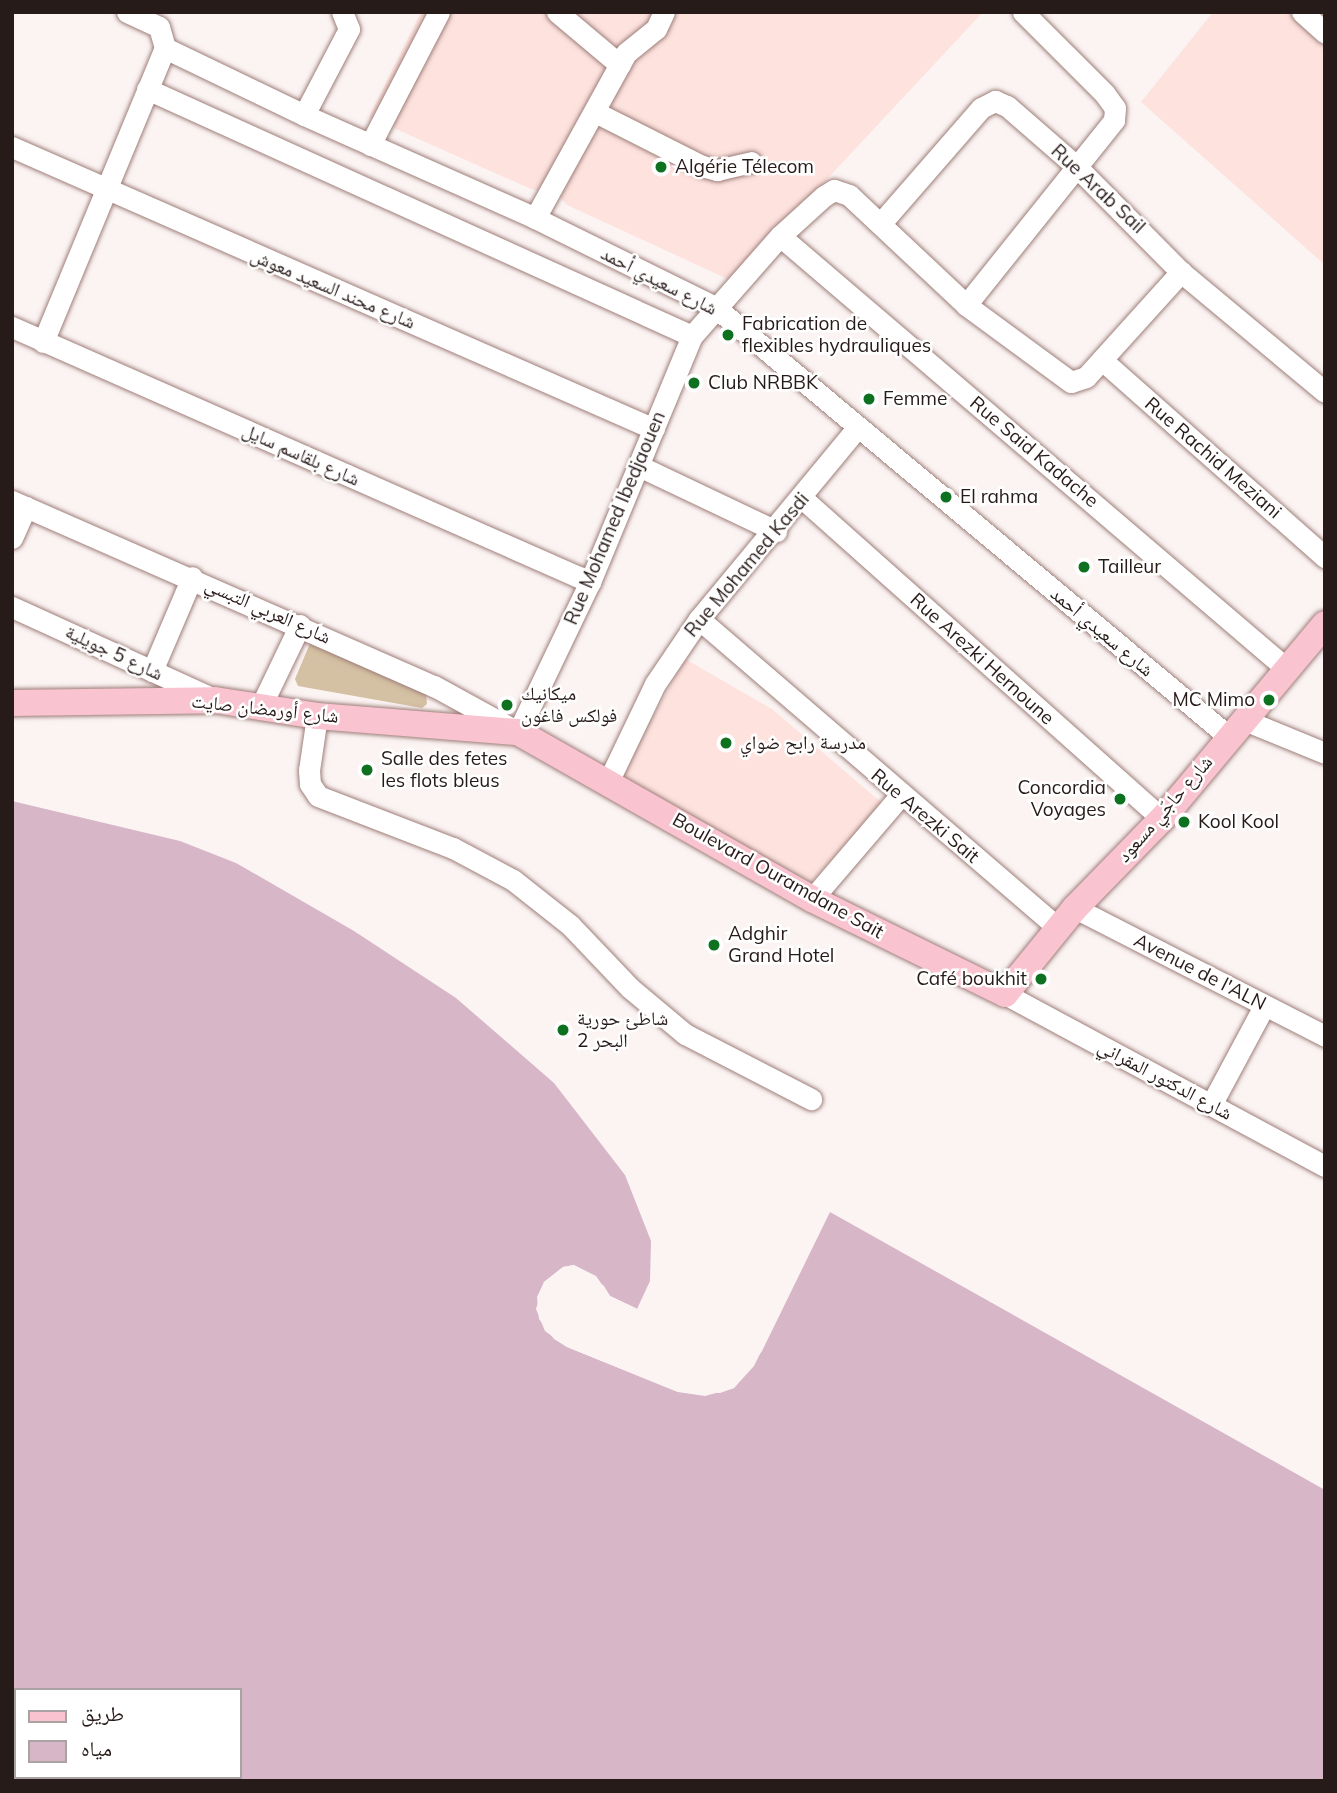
<!DOCTYPE html>
<meta charset="utf-8">
<style>
body{margin:0}
#map{position:relative;width:1337px;height:1793px;overflow:hidden;background:#fbf4f3;font-family:Mulish,"Noto Naskh Arabic",sans-serif}
div>[style]{position:absolute}
.built>*{inset:0;background:#fde2de}
.green>*{inset:0;background:#d4c0a3}
.water>*{inset:0;background:#d7b6c8}
.pier>*{inset:0;background:#fbf4f3}
.roads{filter:drop-shadow(0 0 2px #9e7e79) drop-shadow(0 0 2px #9e7e79)}
.minor>*{height:21px;margin:-10.5px;padding:0 10.5px;transform-origin:10.5px;border-radius:10.5px;background:#fff}
.major>*{height:26px;margin:-13px;padding:0 13px;transform-origin:13px;border-radius:13px;background:#f9c4d0}
.dots>*{width:19px;height:19px;translate:-50% -50%;box-sizing:border-box;border:4px solid #fff;border-radius:50%}
span{translate:-50% -50%;white-space:nowrap;text-align:center;line-height:1.15;-webkit-text-stroke:5px #fff;paint-order:stroke}
.poi-label{font-size:19px;color:#271b19}
.left{translate:0 -50%;text-align:left}
.right{translate:-100% -50%;text-align:right}
.street-label{font-size:19px;color:#271b19}
.frame{position:absolute;inset:0;border:14px solid #271b19;pointer-events:none}
.legend{position:absolute;left:14px;top:1688px;width:228px;height:91px;box-sizing:border-box;background:#fff;border:2px solid #a9a4a3;margin:0;padding:9px 12px;list-style:none;font-size:21px;color:#271b19}
.legend li{display:flex;align-items:center;gap:14px;height:35px}
.legend b{width:35px;border:2px solid #a9a4a3}
</style>
<div id="map">
<div class="built">
<i style="clip-path:polygon(421px 12px,983px 12px,732px 281px,567px 205px,558px 195px,531px 189px,369px 117px)"></i>
<i style="clip-path:polygon(1213px 12px,1325px 12px,1325px 265px,1141px 102px)"></i>
<i style="clip-path:polygon(685px 659px,772px 709px,882px 803px,811px 882px,620px 778px)"></i>
</div>
<div class="green">
<i style="clip-path:polygon(311px 641px,426px 694px,427px 704px,422px 708px,298px 686px,295px 679px)"></i>
</div>
<div class="water">
<i style="clip-path:polygon(evenodd,12px 801px,180px 841px,236px 863px,354px 931px,456px 998px,554px 1083px,625px 1175px,651px 1241px,650px 1281px,637px 1309px,610px 1296px,604px 1286px,574px 1265px,563px 1267px,544px 1282px,536px 1309px,545px 1331px,567px 1347px,678px 1392px,705px 1396px,734px 1388px,762px 1351px,830px 1212px,1325px 1490px,1325px 1781px,12px 1781px,12px 801px,16px 1690px,240px 1690px,240px 1777px,16px 1777px,16px 1690px)"></i>
</div>
<div class="pier">
<i style="clip-path:polygon(831px 1208px,754px 1366px,734px 1388px,720px 1393px,678px 1392px,567px 1347px,554px 1339px,539px 1319px,537px 1297px,544px 1282px,563px 1267px,574px 1265px,596px 1276px,610px 1296px,640px 1310px,608px 1299px,583px 1273px,564px 1270px,547px 1284px,540px 1298px,542px 1318px,556px 1336px,679px 1389px,719px 1390px,732px 1385px,751px 1364px)"></i>
</div>
<div class="roads">
<div class="minor">
<i style="left:127px;top:12px;width:35px;rotate:25deg"></i>
<i style="left:159px;top:27px;width:22px;rotate:74deg"></i>
<i style="left:165px;top:48px;width:154px;rotate:25.7deg"></i>
<i style="left:304px;top:115px;width:253px;rotate:24deg"></i>
<i style="left:535px;top:218px;width:201px;rotate:26.3deg"></i>
<i style="left:715px;top:307px;width:669px;rotate:39.9deg"></i>
<i style="left:557px;top:12px;width:82px;rotate:40.1deg"></i>
<i style="left:1302px;top:12px;width:31px;rotate:42deg"></i>
<i style="left:147px;top:89px;width:598px;rotate:24.38deg"></i>
<i style="left:595px;top:112px;width:120px;rotate:26.8deg"></i>
<i style="left:702px;top:166px;width:16px;rotate:15deg"></i>
<i style="left:717px;top:170px;width:35px;rotate:-13deg"></i>
<i style="left:304px;top:115px;width:97px;rotate:-62.4deg"></i>
<i style="left:349px;top:29px;width:18px;rotate:-112deg"></i>
<i style="left:370px;top:145px;width:150px;rotate:-62.6deg"></i>
<i style="left:12px;top:147px;width:701px;rotate:23.71deg"></i>
<i style="left:535px;top:218px;width:188px;rotate:-61.1deg"></i>
<i style="left:626px;top:53px;width:38px;rotate:-39deg"></i>
<i style="left:656px;top:29px;width:19px;rotate:-65deg"></i>
<i style="left:881px;top:223px;width:152px;rotate:-49deg"></i>
<i style="left:981px;top:108px;width:16px;rotate:-27deg"></i>
<i style="left:995px;top:101px;width:13px;rotate:23deg"></i>
<i style="left:1007px;top:106px;width:91px;rotate:41deg"></i>
<i style="left:1076px;top:166px;width:149px;rotate:45.3deg"></i>
<i style="left:1181px;top:272px;width:187px;rotate:39.8deg"></i>
<i style="left:780px;top:236px;width:667px;rotate:40.5deg"></i>
<i style="left:966px;top:305px;width:237px;rotate:-51.3deg"></i>
<i style="left:1114px;top:120px;width:12px;rotate:-85deg"></i>
<i style="left:1115px;top:108px;width:17px;rotate:-126deg"></i>
<i style="left:1105px;top:94px;width:116px;rotate:-135deg"></i>
<i style="left:12px;top:327px;width:632px;rotate:23.81deg"></i>
<i style="left:43px;top:342px;width:318px;rotate:-67.5deg"></i>
<i style="left:1102px;top:360px;width:298px;rotate:41.5deg"></i>
<i style="left:639px;top:466px;width:152px;rotate:25.4deg"></i>
<i style="left:802px;top:498px;width:482px;rotate:41.7deg"></i>
<i style="left:12px;top:501px;width:461px;rotate:23.7deg"></i>
<i style="left:434px;top:686px;width:96px;rotate:28.7deg"></i>
<i style="left:518px;top:732px;width:166px;rotate:-64.4deg"></i>
<i style="left:590px;top:582px;width:266px;rotate:-67.5deg"></i>
<i style="left:692px;top:336px;width:133px;rotate:-48.7deg"></i>
<i style="left:780px;top:236px;width:59px;rotate:-42.3deg"></i>
<i style="left:824px;top:196px;width:12px;rotate:-31deg"></i>
<i style="left:834px;top:190px;width:16px;rotate:18deg"></i>
<i style="left:849px;top:195px;width:161px;rotate:43.2deg"></i>
<i style="left:966px;top:305px;width:130px;rotate:36.3deg"></i>
<i style="left:1071px;top:382px;width:16px;rotate:-18deg"></i>
<i style="left:1086px;top:377px;width:142px;rotate:-47.9deg"></i>
<i style="left:12px;top:538px;width:34px;rotate:-66deg"></i>
<i style="left:12px;top:607px;width:222px;rotate:24.5deg"></i>
<i style="left:699px;top:619px;width:474px;rotate:40.7deg"></i>
<i style="left:152px;top:671px;width:102px;rotate:-66.9deg"></i>
<i style="left:260px;top:708px;width:92px;rotate:-64.3deg"></i>
<i style="left:317px;top:716px;width:55px;rotate:98.4deg"></i>
<i style="left:309px;top:770px;width:14px;rotate:86deg"></i>
<i style="left:310px;top:784px;width:14px;rotate:56deg"></i>
<i style="left:318px;top:796px;width:145px;rotate:21.1deg"></i>
<i style="left:453px;top:848px;width:68px;rotate:28.1deg"></i>
<i style="left:513px;top:880px;width:73px;rotate:38.3deg"></i>
<i style="left:570px;top:925px;width:87px;rotate:46.4deg"></i>
<i style="left:630px;top:988px;width:72px;rotate:39.9deg"></i>
<i style="left:685px;top:1034px;width:142px;rotate:27.3deg"></i>
<i style="left:1242px;top:719px;width:90px;rotate:22.3deg"></i>
<i style="left:608px;top:782px;width:109px;rotate:-64.4deg"></i>
<i style="left:655px;top:684px;width:78px;rotate:-55.9deg"></i>
<i style="left:699px;top:619px;width:246px;rotate:-50.4deg"></i>
<i style="left:812px;top:899px;width:135px;rotate:-49.5deg"></i>
<i style="left:1075px;top:908px;width:281px;rotate:27.1deg"></i>
<i style="left:1005px;top:994px;width:363px;rotate:28.3deg"></i>
<i style="left:1211px;top:1105px;width:112px;rotate:-61.8deg"></i>
</div>
<div class="major">
<i style="left:12px;top:703px;width:203px;rotate:-0.8deg"></i>
<i style="left:215px;top:700px;width:103px;rotate:8.9deg"></i>
<i style="left:317px;top:716px;width:202px;rotate:4.6deg"></i>
<i style="left:518px;top:732px;width:338px;rotate:29.6deg"></i>
<i style="left:812px;top:899px;width:215px;rotate:26.2deg"></i>
<i style="left:1005px;top:994px;width:111px;rotate:-50.9deg"></i>
<i style="left:1075px;top:908px;width:124px;rotate:-45.7deg"></i>
<i style="left:1162px;top:819px;width:254px;rotate:-50.1deg"></i>
</div>
</div>
<div class="dots">
<i style="left:661px;top:167px;background:#0e7120"></i>
<i style="left:728px;top:335px;background:#0e7120"></i>
<i style="left:694px;top:383px;background:#0e7120"></i>
<i style="left:869px;top:399px;background:#0e7120"></i>
<i style="left:946px;top:497px;background:#0e7120"></i>
<i style="left:1084px;top:567px;background:#0e7120"></i>
<i style="left:1269px;top:700px;background:#0e7120"></i>
<i style="left:507px;top:705px;background:#0e7120"></i>
<i style="left:726px;top:743px;background:#0e7120"></i>
<i style="left:367px;top:770px;background:#0e7120"></i>
<i style="left:1120px;top:799px;background:#0e7120"></i>
<i style="left:1184px;top:822px;background:#0e7120"></i>
<i style="left:714px;top:945px;background:#0e7120"></i>
<i style="left:1041px;top:979px;background:#0e7120"></i>
<i style="left:563px;top:1030px;background:#0e7120"></i>
</div>
<div class="poi-label">
<span class="left" style="left:675px;top:167px">Algérie Télecom</span>
<span class="left" style="left:742px;top:335px">Fabrication de<br>flexibles hydrauliques</span>
<span class="left" style="left:708px;top:383px">Club NRBBK</span>
<span class="left" style="left:883px;top:399px">Femme</span>
<span class="left" style="left:960px;top:497px">El rahma</span>
<span class="left" style="left:1098px;top:567px">Tailleur</span>
<span class="left" style="left:521px;top:705px">ميكانيك<br>فولكس فاغون</span>
<span class="right" style="left:1255px;top:700px">MC Mimo</span>
<span class="left" style="left:740px;top:743px">مدرسة رابح ضواي</span>
<span class="left" style="left:381px;top:770px">Salle des fetes<br>les flots bleus</span>
<span class="right" style="left:1106px;top:799px">Concordia<br>Voyages</span>
<span class="left" style="left:1198px;top:822px">Kool Kool</span>
<span class="left" style="left:728px;top:945px">Adghir<br>Grand Hotel</span>
<span class="right" style="left:1027px;top:979px">Café boukhit</span>
<span class="left" style="left:577px;top:1030px">شاطئ حورية<br>البحر 2</span>
</div>
<div class="street-label">
<span style="left:1098px;top:189px;rotate:43deg">Rue Arab Sail</span>
<span style="left:659px;top:281px;rotate:27deg">شارع سعيدي أحمد</span>
<span style="left:333px;top:289px;rotate:23deg">شارع محند السعيد معوش</span>
<span style="left:1034px;top:452px;rotate:40deg">Rue Said Kadache</span>
<span style="left:301px;top:455px;rotate:24deg">شارع بلقاسم سايل</span>
<span style="left:1213px;top:458px;rotate:41deg">Rue Rachid Meziani</span>
<span style="left:615px;top:518px;rotate:-67deg">Rue Mohamed Ibedjaouen</span>
<span style="left:747px;top:565px;rotate:-50deg">Rue Mohamed Kasdi</span>
<span style="left:268px;top:611px;rotate:24deg">شارع العربي التبسي</span>
<span style="left:1102px;top:632px;rotate:40deg">شارع سعيدي أحمد</span>
<span style="left:114px;top:653px;rotate:25deg">شارع 5 جويلية</span>
<span style="left:982px;top:659px;rotate:42deg">Rue Arezki Hernoune</span>
<span style="left:265px;top:709px;rotate:6deg">شارع أورمضان صايت</span>
<span style="left:1165px;top:809px;rotate:-49deg">شارع حاجّي مسعود</span>
<span style="left:925px;top:816px;rotate:40deg">Rue Arezki Sait</span>
<span style="left:778px;top:876px;rotate:29deg">Boulevard Ouramdane Sait</span>
<span style="left:1200px;top:972px;rotate:27deg">Avenue de l'ALN</span>
<span style="left:1165px;top:1080px;rotate:28deg">شارع الدكتور المقراني</span>
</div>
<div class="frame"></div>
<ul class="legend">
<li><b style="height:9px;background:#f9c4d0"></b>طريق</li>
<li><b style="height:19px;background:#d7b6c8"></b>مياه</li>
</ul>
</div>
